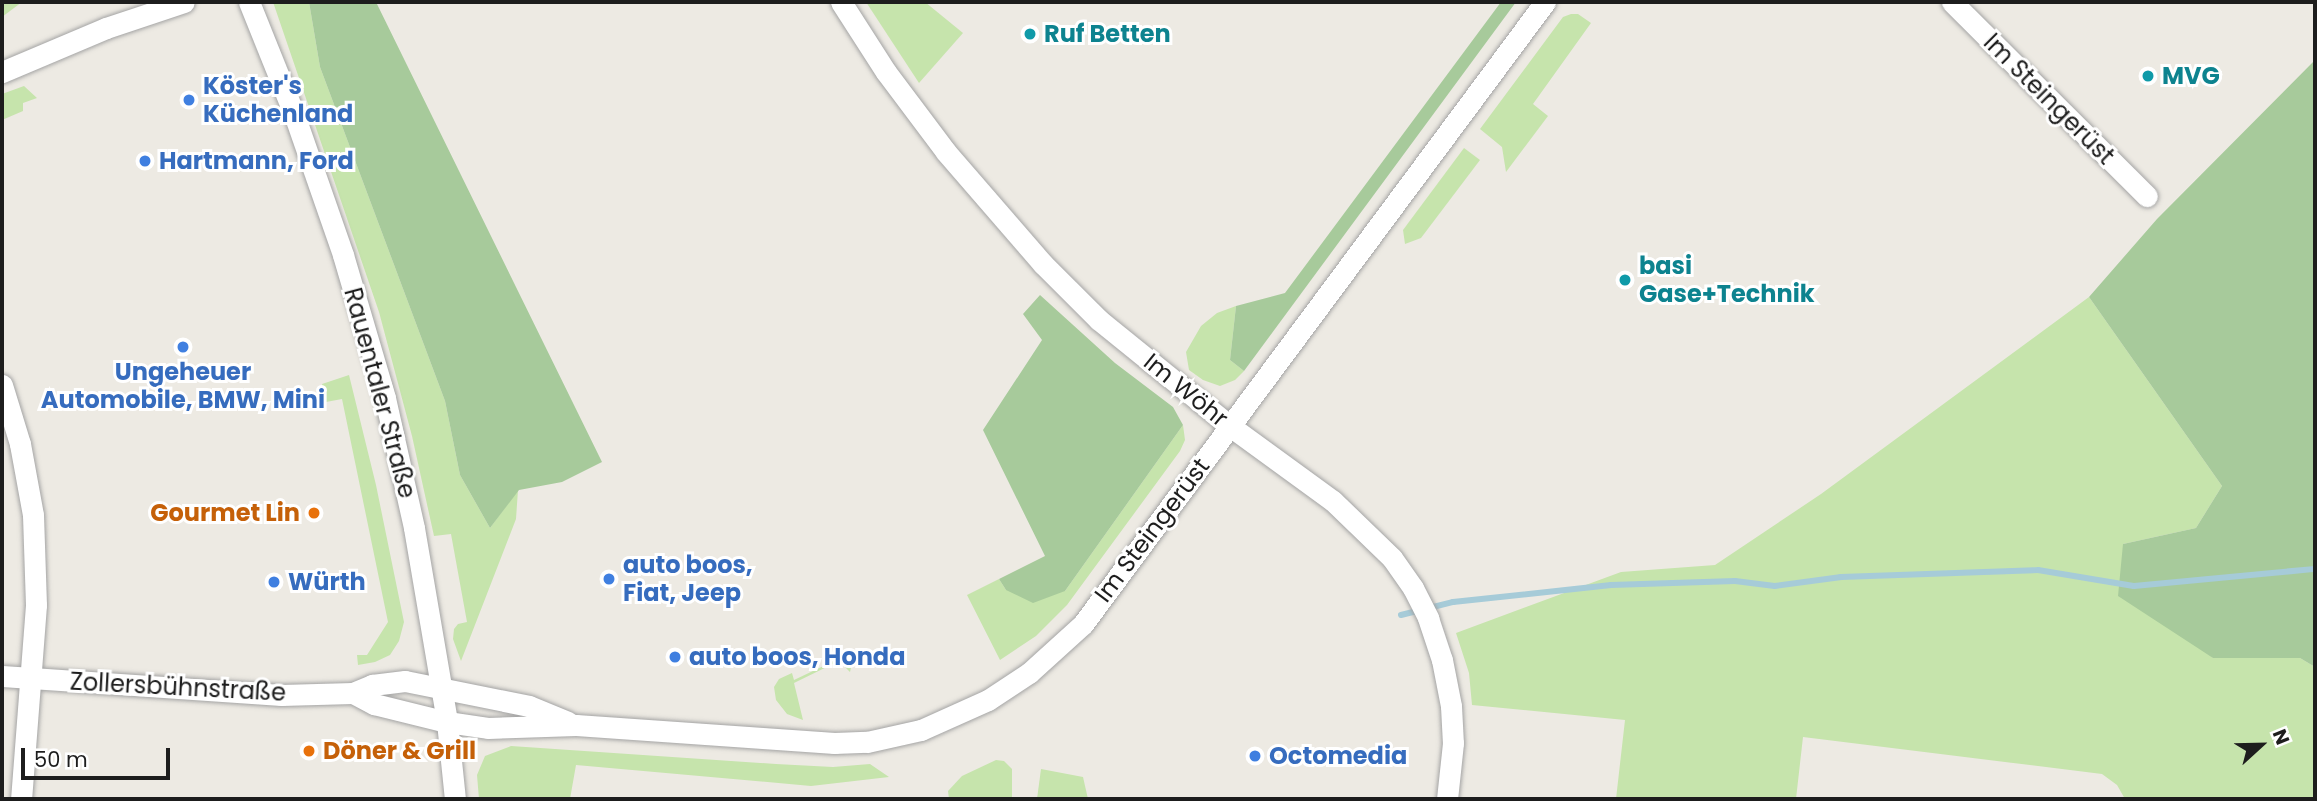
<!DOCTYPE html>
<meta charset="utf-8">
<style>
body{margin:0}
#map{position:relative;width:2317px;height:801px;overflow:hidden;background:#edeae3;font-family:Poppins,sans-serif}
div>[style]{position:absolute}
.grass>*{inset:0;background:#c6e4ac}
.forest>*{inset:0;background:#a7ca9b}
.stream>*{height:6px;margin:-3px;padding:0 3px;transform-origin:3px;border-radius:3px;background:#a6cbd8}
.roads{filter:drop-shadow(0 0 2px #a4a4a4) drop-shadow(0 0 2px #a4a4a4)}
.minor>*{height:21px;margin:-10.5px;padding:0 10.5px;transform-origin:10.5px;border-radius:10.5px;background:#fff}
.dots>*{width:19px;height:19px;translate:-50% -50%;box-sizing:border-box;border:4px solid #fff;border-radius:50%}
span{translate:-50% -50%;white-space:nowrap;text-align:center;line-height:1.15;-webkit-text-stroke:6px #fff;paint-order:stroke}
.culture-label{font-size:24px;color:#0d838f;font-weight:700}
.left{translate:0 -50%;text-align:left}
.shop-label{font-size:24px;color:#366cbe;font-weight:700}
.street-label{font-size:24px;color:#1d1d1d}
.food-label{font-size:24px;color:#c56008;font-weight:700}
.right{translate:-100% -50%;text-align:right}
.frame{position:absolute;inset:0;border:4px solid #1d1d1d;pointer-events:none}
.north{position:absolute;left:2226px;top:710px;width:70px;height:70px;-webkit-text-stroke:5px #fff;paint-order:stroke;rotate:68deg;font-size:19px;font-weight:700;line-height:28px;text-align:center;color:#1d1d1d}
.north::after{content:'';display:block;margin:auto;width:24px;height:32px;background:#1d1d1d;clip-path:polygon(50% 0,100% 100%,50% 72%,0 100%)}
.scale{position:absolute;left:21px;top:748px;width:149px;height:32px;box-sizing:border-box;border:4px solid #1d1d1d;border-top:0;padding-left:9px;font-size:21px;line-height:24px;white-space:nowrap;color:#1d1d1d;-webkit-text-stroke:5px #fff;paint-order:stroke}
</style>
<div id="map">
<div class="grass">
<i style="clip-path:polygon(2px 2px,22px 2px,2px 17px)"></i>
<i style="clip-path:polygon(273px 2px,309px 2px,320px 67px,445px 401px,460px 475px,490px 528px,518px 490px,516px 519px,461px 661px,453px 639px,454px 629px,458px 624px,467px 622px,451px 534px,434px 536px,412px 436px,379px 312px)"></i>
<i style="clip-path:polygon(866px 2px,925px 2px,963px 33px,919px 83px)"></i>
<i style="clip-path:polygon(1571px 14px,1578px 14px,1591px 23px,1533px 104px,1548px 116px,1506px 172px,1502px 147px,1480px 129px,1563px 17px)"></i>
<i style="clip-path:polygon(24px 86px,37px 98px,23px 103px,23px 111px,2px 120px,2px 94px)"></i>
<i style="clip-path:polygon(1464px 148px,1480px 160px,1421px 238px,1405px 244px,1403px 230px)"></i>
<i style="clip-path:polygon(2089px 297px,2222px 486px,2196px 528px,2123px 544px,2213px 658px,2300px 658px,2315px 667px,2315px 799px,2125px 799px,2117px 785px,2102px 774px,1803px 737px,1796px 799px,1616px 799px,1625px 720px,1472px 705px,1469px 673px,1456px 633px,1621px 572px,1715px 565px,1821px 494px)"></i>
<i style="clip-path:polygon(1236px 306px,1230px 360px,1244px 371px,1235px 380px,1220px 386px,1203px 380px,1189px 370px,1186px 352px,1201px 326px,1217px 313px)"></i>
<i style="clip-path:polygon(349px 375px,376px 485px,404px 622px,399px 641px,390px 655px,375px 662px,358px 665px,357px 655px,367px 655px,388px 622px,342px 399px,326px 402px,322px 384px)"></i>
<i style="clip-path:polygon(1183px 425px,1185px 440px,1180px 451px,1067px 605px,1036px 636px,1000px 660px,967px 595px,999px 579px,1006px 590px,1065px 591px)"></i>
<i style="clip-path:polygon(855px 651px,850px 672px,839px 661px,794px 683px,803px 720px,787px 714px,776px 700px,774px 687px,779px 679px,792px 673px,794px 680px)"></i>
<i style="clip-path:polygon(511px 746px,776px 764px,833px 767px,870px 764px,889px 777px,811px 786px,576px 765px,570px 799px,479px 799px,477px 775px,485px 756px)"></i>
<i style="clip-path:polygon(996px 760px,1004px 761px,1012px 769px,1012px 799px,949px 799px,948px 791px,962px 776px)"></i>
<i style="clip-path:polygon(1041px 769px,1083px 777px,1088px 799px,1037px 799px)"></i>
</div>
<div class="forest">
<i style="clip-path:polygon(309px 2px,376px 2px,602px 462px,562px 482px,519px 490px,490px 528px,460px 475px,445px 401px,320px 67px)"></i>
<i style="clip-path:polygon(1501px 2px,1516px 2px,1244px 371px,1230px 360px,1236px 306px,1285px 293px)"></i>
<i style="clip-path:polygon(2315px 60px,2315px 667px,2300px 658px,2213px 658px,2118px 596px,2123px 544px,2196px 528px,2222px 486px,2089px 297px,2157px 219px)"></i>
<i style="clip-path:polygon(1040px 295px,1115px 363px,1173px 407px,1183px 425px,1065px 591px,1033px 603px,1006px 590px,999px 579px,1045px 556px,983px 430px,1042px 340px,1023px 314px)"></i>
</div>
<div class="stream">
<i style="left:1401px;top:615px;width:54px;rotate:-14deg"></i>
<i style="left:1453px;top:602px;width:159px;rotate:-6.1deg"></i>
<i style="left:1611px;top:585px;width:124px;rotate:-1.8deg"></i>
<i style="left:1735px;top:581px;width:40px;rotate:7.1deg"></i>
<i style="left:1775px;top:586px;width:67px;rotate:-7.8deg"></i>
<i style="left:1841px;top:577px;width:197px;rotate:-2deg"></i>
<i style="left:2038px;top:570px;width:97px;rotate:9.5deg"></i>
<i style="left:2134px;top:586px;width:182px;rotate:-5.4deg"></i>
</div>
<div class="roads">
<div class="minor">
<i style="left:249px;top:2px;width:121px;rotate:68.1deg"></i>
<i style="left:294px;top:114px;width:149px;rotate:70.8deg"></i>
<i style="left:343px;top:255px;width:149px;rotate:73.6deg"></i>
<i style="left:385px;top:398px;width:133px;rotate:77.4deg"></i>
<i style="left:414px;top:528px;width:197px;rotate:80.3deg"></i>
<i style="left:447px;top:722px;width:77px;rotate:84.1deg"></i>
<i style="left:841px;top:2px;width:83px;rotate:57.3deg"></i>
<i style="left:886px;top:72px;width:100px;rotate:53.1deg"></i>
<i style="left:946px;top:152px;width:148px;rotate:49.1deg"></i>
<i style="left:1043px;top:264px;width:79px;rotate:45deg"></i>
<i style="left:1099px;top:320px;width:169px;rotate:39deg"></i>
<i style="left:1230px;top:426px;width:127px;rotate:36.1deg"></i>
<i style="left:1333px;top:501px;width:82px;rotate:44deg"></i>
<i style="left:1392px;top:558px;width:37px;rotate:55deg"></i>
<i style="left:1413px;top:588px;width:34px;rotate:63deg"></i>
<i style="left:1428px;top:618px;width:44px;rotate:71.6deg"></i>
<i style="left:1442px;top:660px;width:47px;rotate:78.9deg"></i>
<i style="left:1451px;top:706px;width:37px;rotate:87deg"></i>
<i style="left:1453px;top:743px;width:56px;rotate:96.1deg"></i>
<i style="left:1952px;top:2px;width:275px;rotate:44.9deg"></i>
<i style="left:2px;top:72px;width:113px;rotate:-22.9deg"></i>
<i style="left:106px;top:28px;width:82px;rotate:-18.4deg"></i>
<i style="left:2px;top:385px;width:62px;rotate:73deg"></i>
<i style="left:20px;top:444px;width:72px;rotate:79.6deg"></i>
<i style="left:33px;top:515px;width:90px;rotate:88.1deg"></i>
<i style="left:36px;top:605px;width:195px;rotate:94.4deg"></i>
<i style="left:2px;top:676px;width:280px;rotate:3.9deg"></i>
<i style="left:281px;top:695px;width:72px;rotate:-1.6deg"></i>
<i style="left:353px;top:693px;width:21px;rotate:-23deg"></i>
<i style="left:372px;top:685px;width:33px;rotate:-7deg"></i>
<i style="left:405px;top:681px;width:126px;rotate:11.4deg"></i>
<i style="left:529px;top:706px;width:42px;rotate:22.3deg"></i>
<i style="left:353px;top:693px;width:24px;rotate:28deg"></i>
<i style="left:374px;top:704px;width:75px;rotate:13.9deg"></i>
<i style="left:447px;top:722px;width:41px;rotate:8.3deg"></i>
<i style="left:488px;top:728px;width:88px;rotate:-2deg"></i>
<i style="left:576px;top:725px;width:259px;rotate:4deg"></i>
<i style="left:834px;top:743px;width:33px;rotate:-2deg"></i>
<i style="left:867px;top:742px;width:55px;rotate:-12.5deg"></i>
<i style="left:921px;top:730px;width:73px;rotate:-24.1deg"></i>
<i style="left:988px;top:700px;width:49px;rotate:-33.4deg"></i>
<i style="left:1029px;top:673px;width:73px;rotate:-42.2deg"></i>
<i style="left:1083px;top:624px;width:775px;rotate:-53.4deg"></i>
</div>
</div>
<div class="dots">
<i style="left:1030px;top:34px;background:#0f9aa8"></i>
<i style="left:2148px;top:76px;background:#0f9aa8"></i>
<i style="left:189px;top:100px;background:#3f7fe0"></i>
<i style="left:145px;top:161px;background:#3f7fe0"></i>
<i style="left:1625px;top:280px;background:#0f9aa8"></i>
<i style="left:183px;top:347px;background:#3f7fe0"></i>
<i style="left:314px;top:513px;background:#e8710a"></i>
<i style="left:609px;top:579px;background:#3f7fe0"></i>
<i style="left:274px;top:582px;background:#3f7fe0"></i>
<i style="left:675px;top:657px;background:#3f7fe0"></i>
<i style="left:309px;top:751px;background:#e8710a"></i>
<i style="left:1255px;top:756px;background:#3f7fe0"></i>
</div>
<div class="culture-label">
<span class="left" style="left:1044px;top:34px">Ruf Betten</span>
<span class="left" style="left:2162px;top:76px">MVG</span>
<span class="left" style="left:1639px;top:280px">basi<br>Gase+Technik</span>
</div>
<div class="shop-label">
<span class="left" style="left:203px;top:100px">Köster's<br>Küchenland</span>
<span class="left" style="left:159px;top:161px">Hartmann, Ford</span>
<span style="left:183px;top:386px">Ungeheuer<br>Automobile, BMW, Mini</span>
<span class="left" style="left:623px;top:579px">auto boos,<br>Fiat, Jeep</span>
<span class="left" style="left:288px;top:582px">Würth</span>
<span class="left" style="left:689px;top:657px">auto boos, Honda</span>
<span class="left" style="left:1269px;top:756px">Octomedia</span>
</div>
<div class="street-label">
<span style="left:2049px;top:99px;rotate:45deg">Im Steingerüst</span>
<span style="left:1186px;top:390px;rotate:39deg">Im Wöhr</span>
<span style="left:380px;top:393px;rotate:75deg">Rauentaler Straße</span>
<span style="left:1152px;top:530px;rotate:-53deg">Im Steingerüst</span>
<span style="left:178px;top:687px;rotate:3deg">Zollersbühnstraße</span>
</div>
<div class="food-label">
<span class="right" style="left:300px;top:513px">Gourmet Lin</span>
<span class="left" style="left:323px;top:751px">Döner &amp; Grill</span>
</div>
<div class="frame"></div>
<div class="north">N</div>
<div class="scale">50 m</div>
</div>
